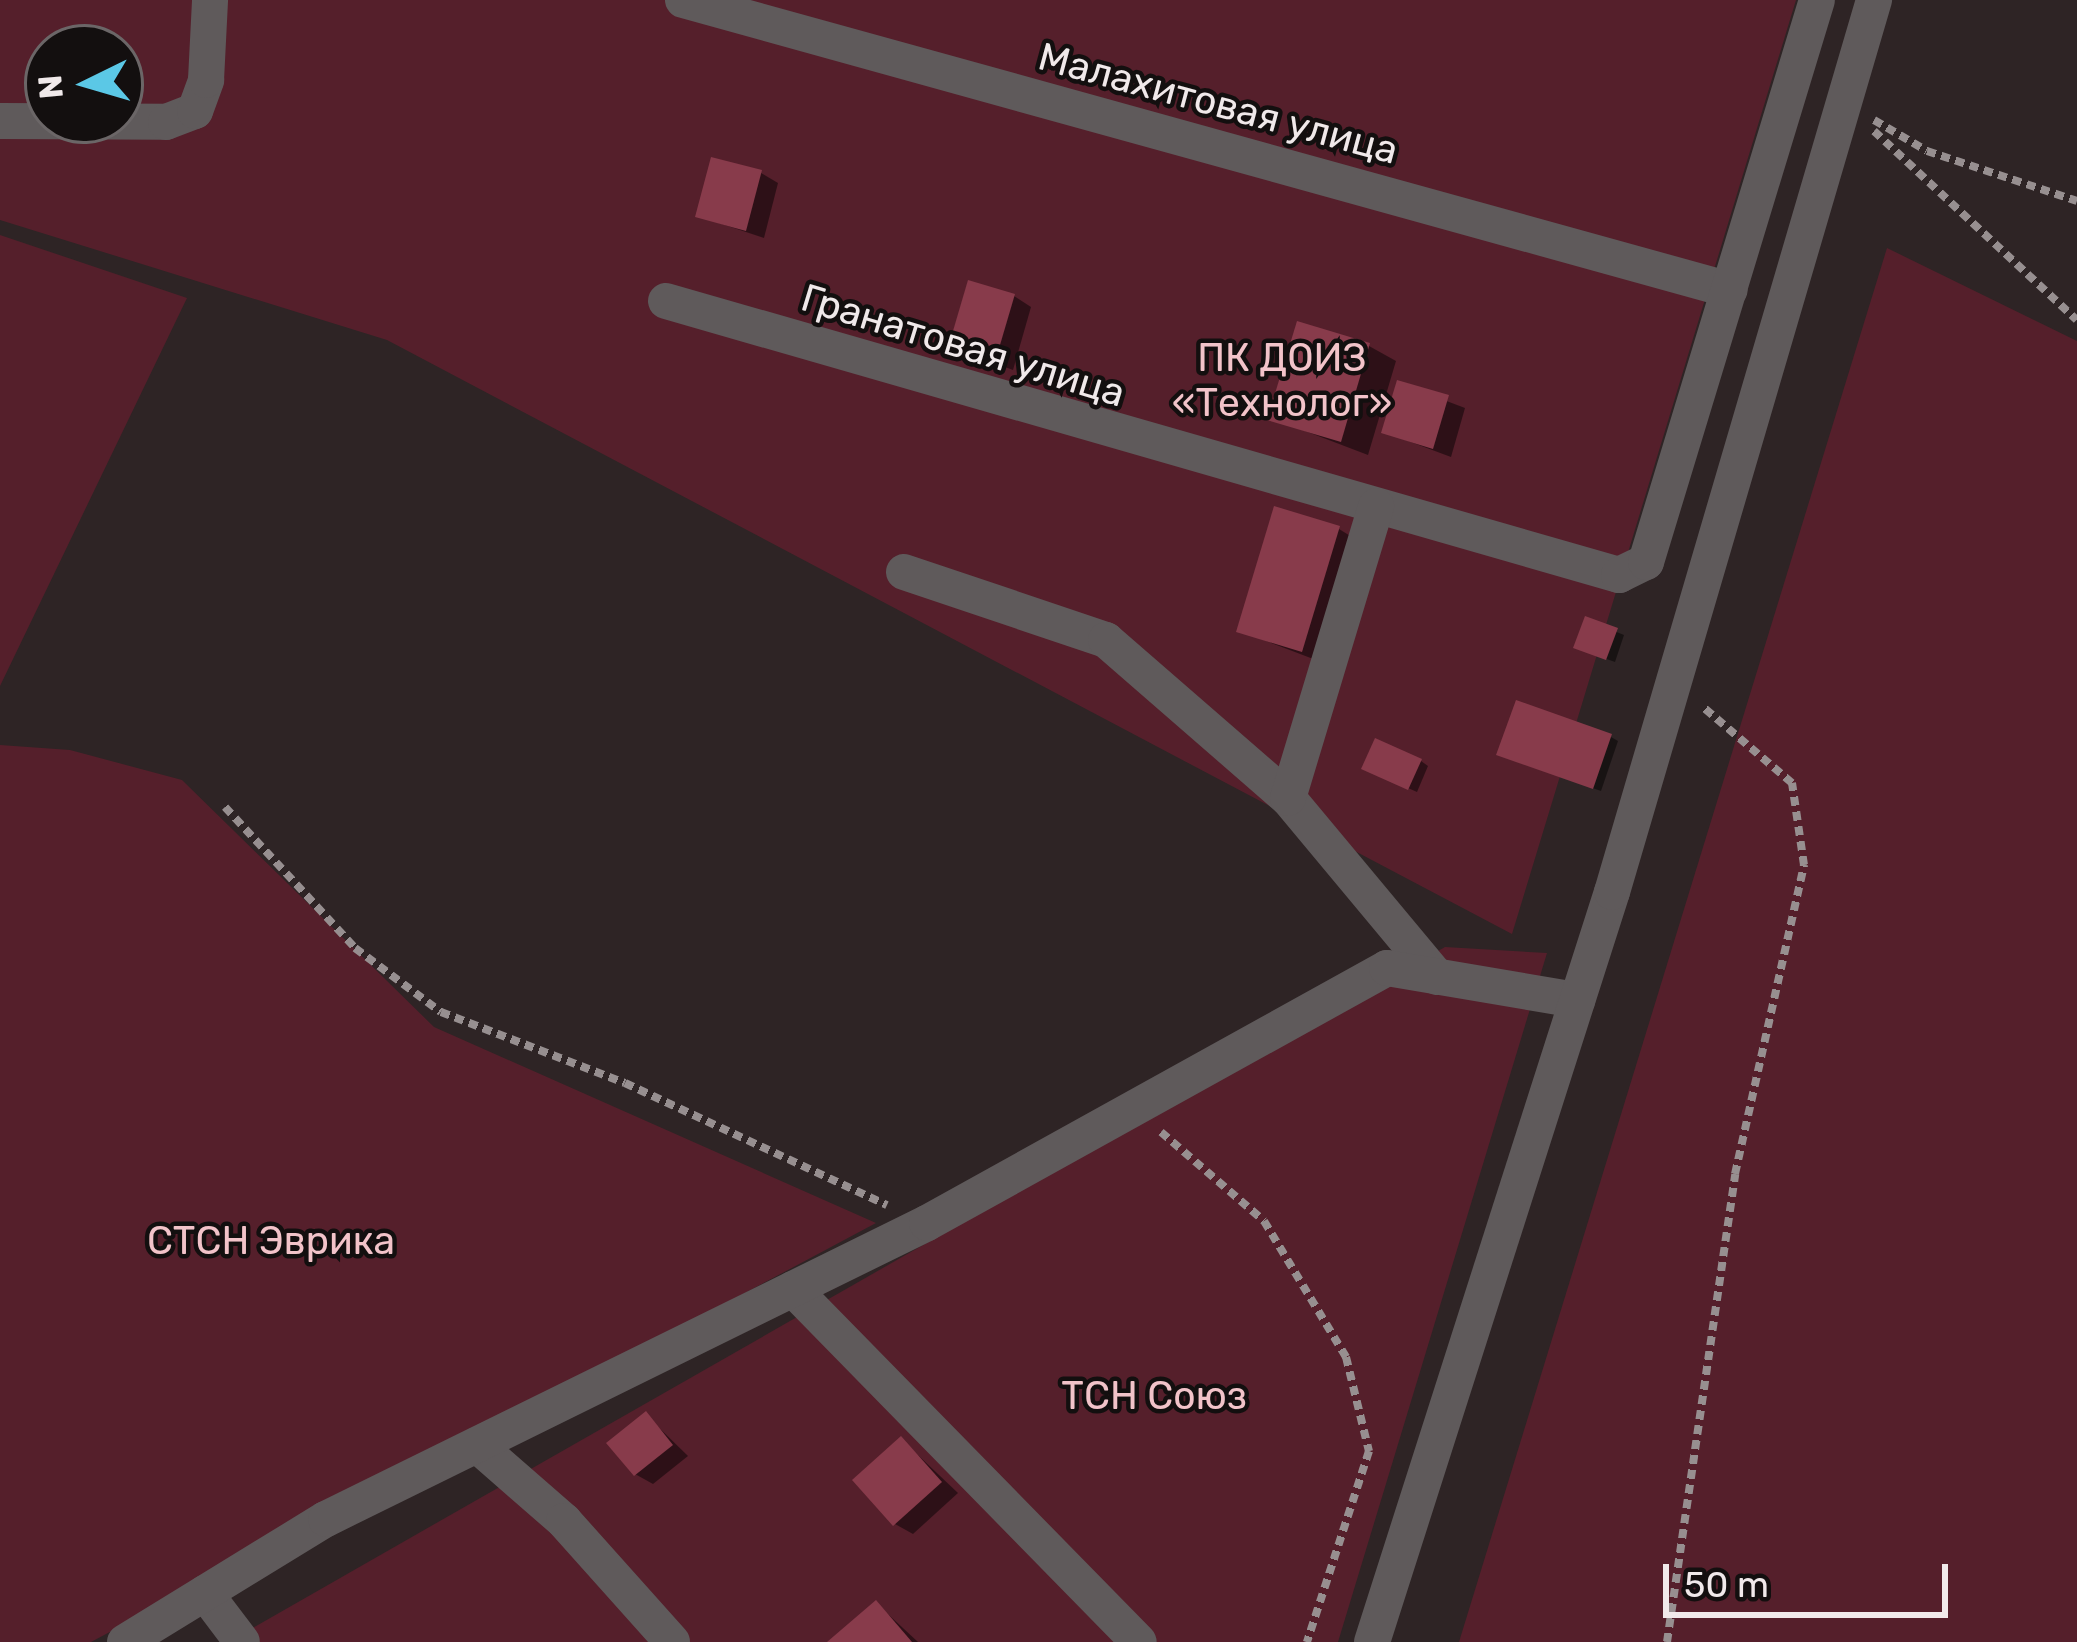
<!DOCTYPE html>
<meta charset="utf-8">
<style>
body{margin:0}
#map{position:relative;width:2077px;height:1642px;overflow:hidden;background:#2e2425;font-family:Rubik,sans-serif}
div>[style]{position:absolute}
.green>*{inset:0;background:#551f2b}
.shadow>*{inset:0;background:#0007}
.building>*{inset:0;background:#883b4b}
.path>*{height:8px;margin-top:-4px;transform-origin:0;background:repeating-linear-gradient(90deg,#978f90 0 9px,transparent 0 15px)}
.minor>*{height:36px;margin:-18px;padding:0 18px;transform-origin:18px;border-radius:18px;background:#5f5a5b}
span{translate:-50% -50%;white-space:nowrap;text-align:center;line-height:1.15;-webkit-text-stroke:9px #130f0f;paint-order:stroke}
.street-label{font-size:39px;color:#f0e9ea}
.park-label{font-size:39px;color:#f2c3c9}
.north{position:absolute;left:24px;top:24px;width:120px;height:120px;box-sizing:border-box;background:#130f0f;border:3px solid #6b6667;border-radius:50%;rotate:265deg;font-size:33px;font-weight:700;line-height:48px;text-align:center;color:#f0e9ea}
.north::after{content:'';display:block;margin:auto;width:42px;height:54px;background:#5bc8e6;clip-path:polygon(50% 0,100% 100%,50% 72%,0 100%)}
.scale{position:absolute;left:1663px;top:1564px;width:285px;height:54px;box-sizing:border-box;border:6px solid #f0e9ea;border-top:0;padding-left:15px;font-size:36px;line-height:42px;white-space:nowrap;color:#f0e9ea;-webkit-text-stroke:9px #130f0f;paint-order:stroke}
</style>
<div id="map">
<div class="green">
<i style="clip-path:polygon(evenodd,0 0,1796px 0,1512px 934px,387px 340px,0 220px,0 0,48px 48px,120px 48px,120px 120px,48px 120px,48px 48px)"></i>
<i style="clip-path:polygon(0 235px,187px 298px,0 686px)"></i>
<i style="clip-path:polygon(1887px 248px,2077px 341px,2077px 1642px,1459px 1642px)"></i>
<i style="clip-path:polygon(0 745px,70px 750px,182px 780px,434px 1027px,876px 1223px,91px 1642px,0 1642px)"></i>
<i style="clip-path:polygon(1445px 947px,1547px 953px,1338px 1642px,228px 1642px)"></i>
</div>
<div class="shadow">
<i style="clip-path:polygon(761px 173px,778px 183px,764px 238px,698px 216px)"></i>
<i style="clip-path:polygon(1014px 296px,1031px 307px,1013px 370px,952px 347px)"></i>
<i style="clip-path:polygon(1369px 346px,1396px 361px,1368px 455px,1271px 418px)"></i>
<i style="clip-path:polygon(1399px 383px,1465px 408px,1451px 457px,1384px 432px)"></i>
<i style="clip-path:polygon(1339px 529px,1365px 545px,1329px 665px,1240px 631px)"></i>
<i style="clip-path:polygon(1587px 620px,1624px 635px,1615px 662px,1584px 651px)"></i>
<i style="clip-path:polygon(1611px 737px,1618px 741px,1601px 791px,1507px 758px)"></i>
<i style="clip-path:polygon(1421px 761px,1428px 766px,1417px 792px,1372px 772px)"></i>
<i style="clip-path:polygon(646px 1415px,688px 1456px,653px 1484px,635px 1474px)"></i>
<i style="clip-path:polygon(901px 1439px,958px 1493px,913px 1534px,895px 1524px)"></i>
<i style="clip-path:polygon(876px 1603px,918px 1642px,831px 1642px)"></i>
</div>
<div class="building">
<i style="clip-path:polygon(711px 157px,762px 170px,746px 231px,695px 217px)"></i>
<i style="clip-path:polygon(968px 280px,1015px 294px,995px 362px,948px 348px)"></i>
<i style="clip-path:polygon(1297px 321px,1370px 343px,1341px 442px,1267px 420px)"></i>
<i style="clip-path:polygon(1397px 380px,1449px 395px,1433px 449px,1381px 433px)"></i>
<i style="clip-path:polygon(1274px 506px,1340px 526px,1302px 652px,1236px 632px)"></i>
<i style="clip-path:polygon(1585px 616px,1618px 628px,1606px 660px,1573px 648px)"></i>
<i style="clip-path:polygon(1516px 700px,1612px 734px,1593px 789px,1496px 755px)"></i>
<i style="clip-path:polygon(1375px 738px,1422px 759px,1408px 790px,1361px 769px)"></i>
<i style="clip-path:polygon(646px 1411px,673px 1445px,634px 1476px,606px 1443px)"></i>
<i style="clip-path:polygon(901px 1436px,942px 1482px,893px 1526px,852px 1480px)"></i>
<i style="clip-path:polygon(876px 1600px,912px 1642px,827px 1642px)"></i>
</div>
<div class="path">
<i style="left:1874px;top:120px;width:61px;rotate:30.3deg"></i>
<i style="left:1927px;top:151px;width:158px;rotate:18.4deg"></i>
<i style="left:1874px;top:131px;width:277px;rotate:43deg"></i>
<i style="left:225px;top:807px;width:192px;rotate:47.3deg"></i>
<i style="left:355px;top:948px;width:107px;rotate:36.7deg"></i>
<i style="left:441px;top:1012px;width:197px;rotate:21.1deg"></i>
<i style="left:625px;top:1083px;width:289px;rotate:25deg"></i>
<i style="left:1161px;top:1132px;width:136px;rotate:40.8deg"></i>
<i style="left:1264px;top:1221px;width:159px;rotate:58.9deg"></i>
<i style="left:1346px;top:1357px;width:97px;rotate:76.3deg"></i>
<i style="left:1369px;top:1451px;width:201px;rotate:108deg"></i>
<i style="left:1667px;top:1642px;width:473px;rotate:-81.7deg"></i>
<i style="left:1735px;top:1174px;width:317px;rotate:-77.4deg"></i>
<i style="left:1804px;top:865px;width:83px;rotate:-98.3deg"></i>
<i style="left:1792px;top:783px;width:118px;rotate:-139.5deg"></i>
</div>
<div class="minor">
<i style="left:683px;top:0;width:1086px;rotate:15.48deg"></i>
<i style="left:0;top:121px;width:166px;rotate:0.3deg"></i>
<i style="left:166px;top:122px;width:31px;rotate:-21deg"></i>
<i style="left:195px;top:111px;width:33px;rotate:-70deg"></i>
<i style="left:206px;top:80px;width:80px;rotate:-87.1deg"></i>
<i style="left:666px;top:301px;width:992px;rotate:16.04deg"></i>
<i style="left:1619px;top:575px;width:30px;rotate:-26deg"></i>
<i style="left:1646px;top:562px;width:587px;rotate:-73.08deg"></i>
<i style="left:904px;top:572px;width:213px;rotate:18.6deg"></i>
<i style="left:1106px;top:640px;width:241px;rotate:41deg"></i>
<i style="left:1288px;top:798px;width:233px;rotate:50.2deg"></i>
<i style="left:1288px;top:798px;width:305px;rotate:-73.2deg"></i>
<i style="left:793px;top:1289px;width:494px;rotate:45.6deg"></i>
<i style="left:477px;top:1445px;width:116px;rotate:41.1deg"></i>
<i style="left:564px;top:1521px;width:162px;rotate:48.2deg"></i>
<i style="left:205px;top:1593px;width:61px;rotate:52.9deg"></i>
<i style="left:125px;top:1642px;width:236px;rotate:-31.5deg"></i>
<i style="left:326px;top:1519px;width:670px;rotate:-26.22deg"></i>
<i style="left:927px;top:1223px;width:526px;rotate:-29deg"></i>
<i style="left:1387px;top:968px;width:193px;rotate:9.6deg"></i>
<i style="left:1372px;top:1642px;width:787px;rotate:-72.26deg"></i>
<i style="left:1612px;top:892px;width:930px;rotate:-73.63deg"></i>
</div>
<div class="street-label">
<span style="left:1218px;top:104px;rotate:15deg">Малахитовая улица</span>
<span style="left:963px;top:346px;rotate:17deg">Гранатовая улица</span>
</div>
<div class="park-label">
<span style="left:1282px;top:381px">ПК ДОИЗ<br>«Технолог»</span>
<span style="left:271px;top:1241px">СТСН Эврика</span>
<span style="left:1154px;top:1396px">ТСН Союз</span>
</div>
<div class="north">N</div>
<div class="scale">50 m</div>
</div>
